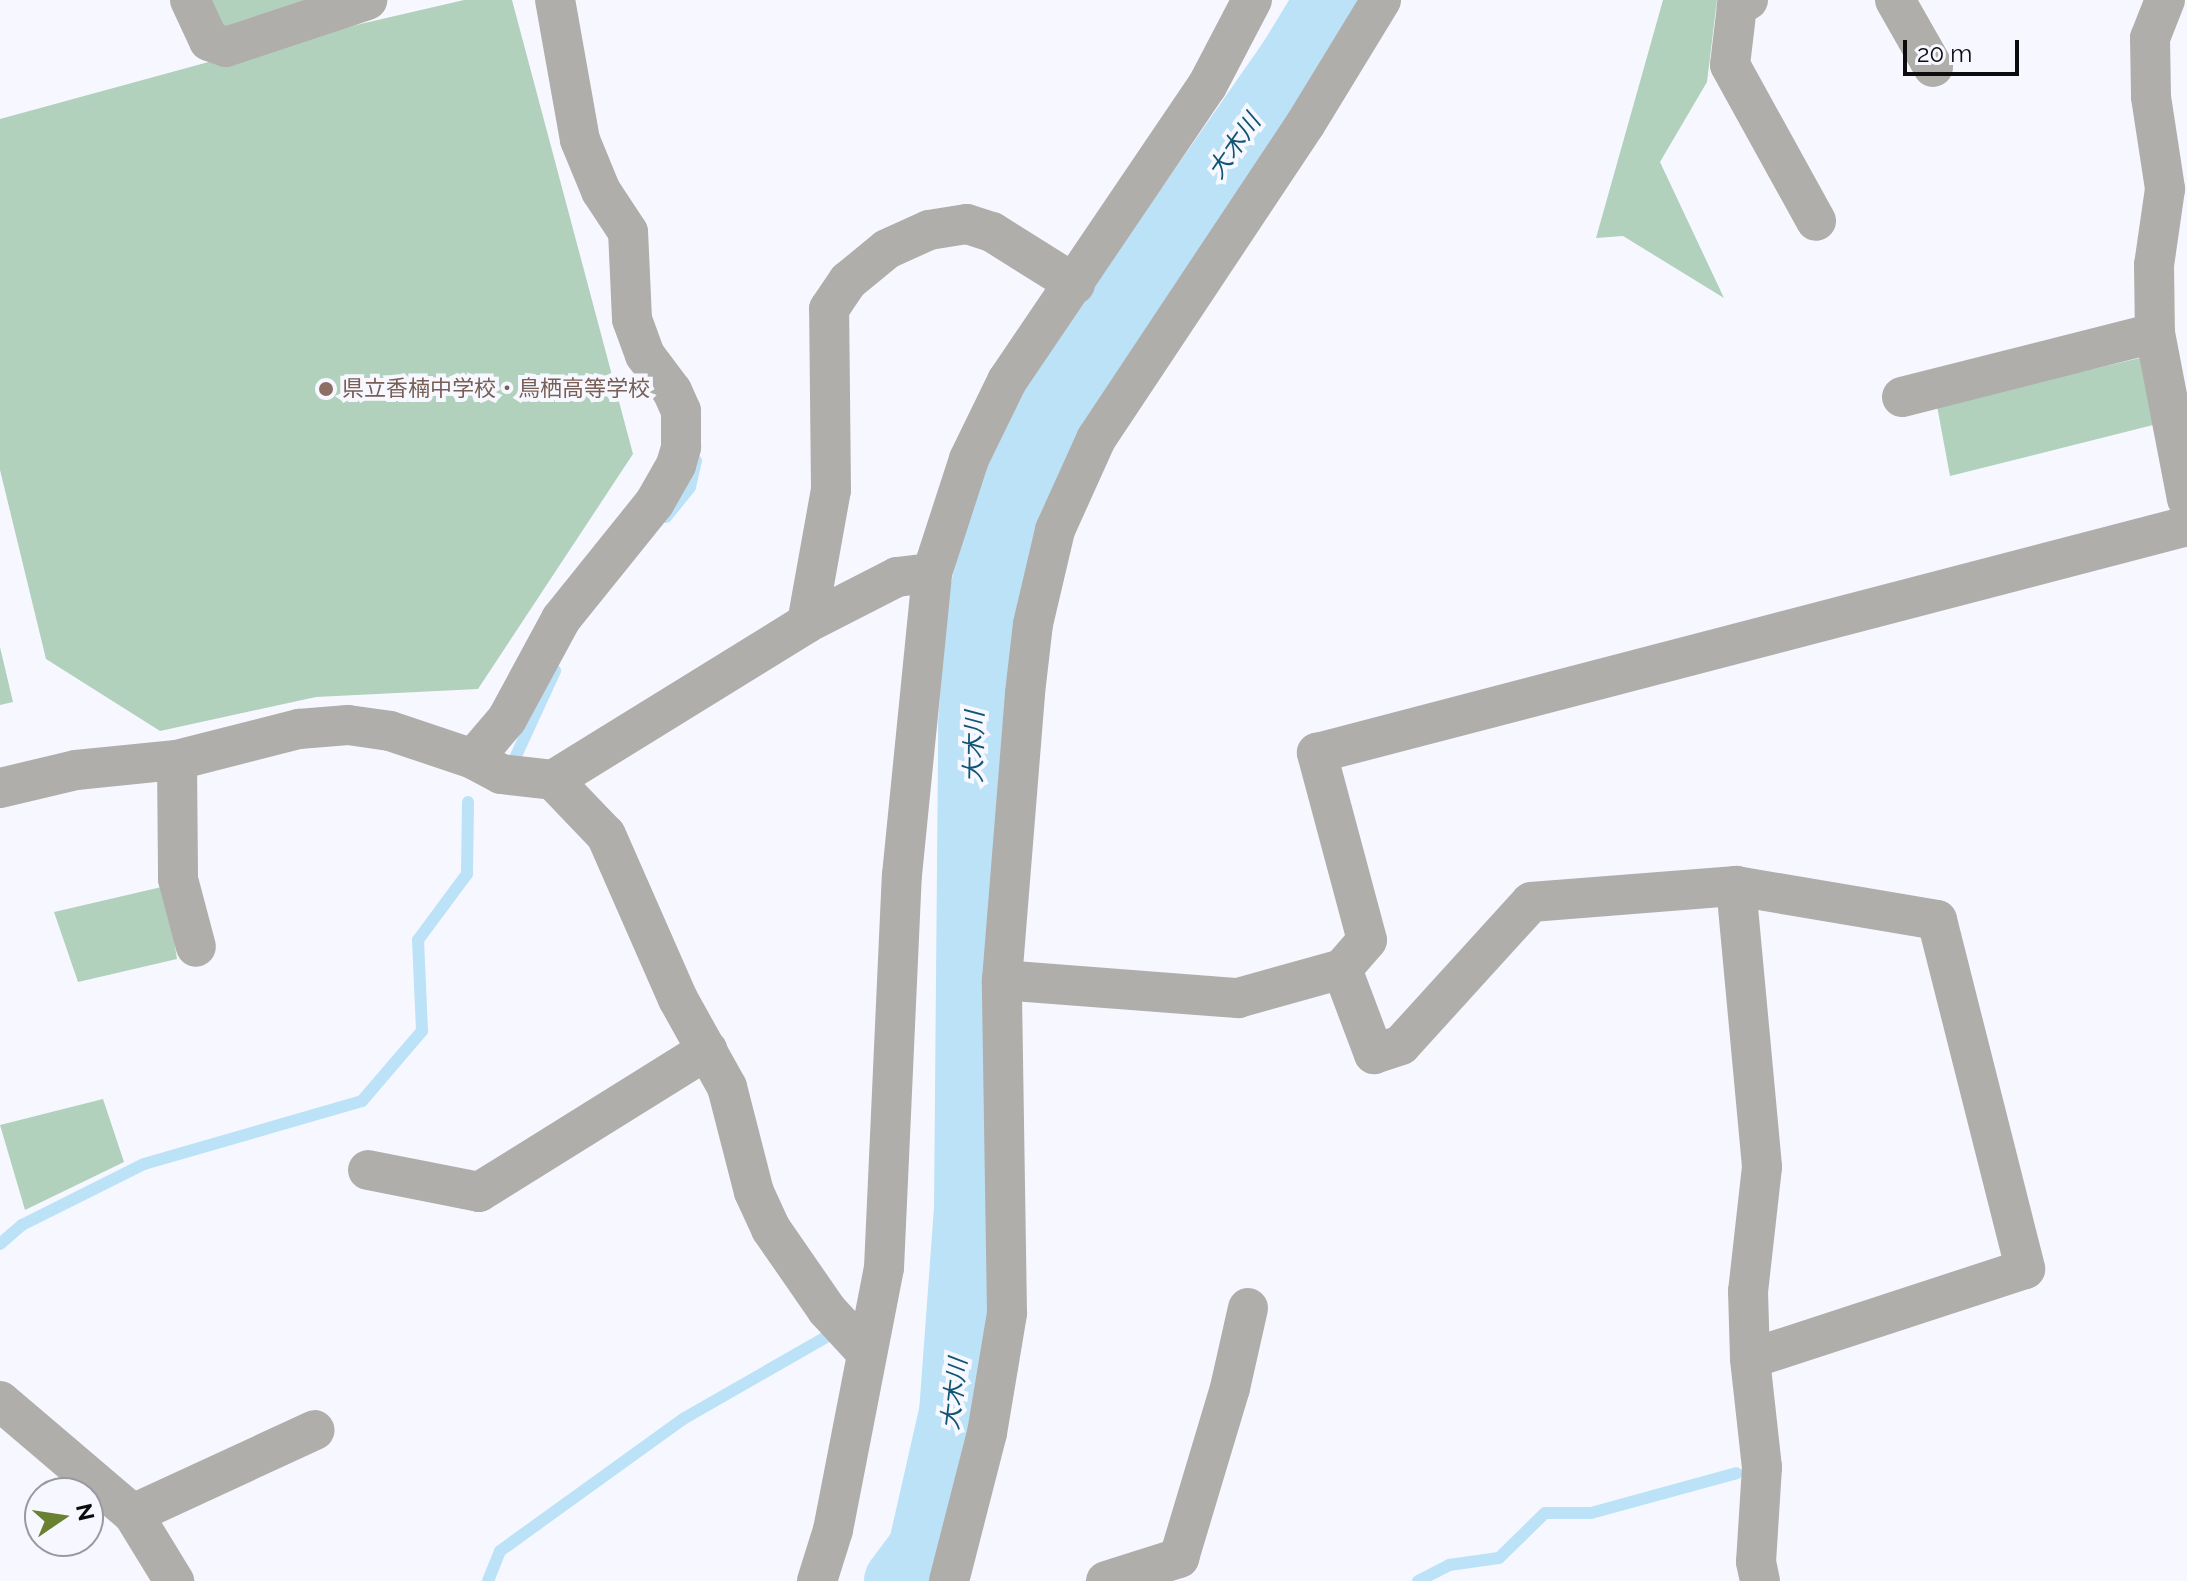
<!DOCTYPE html>
<meta charset="utf-8">
<style>
body{margin:0}
#map{position:relative;width:2187px;height:1581px;overflow:hidden;background:#f7f8ff;font-family:Raleway,"Noto Sans JP",sans-serif}
div>[style]{position:absolute}
.green>*{inset:0;background:#b2d1bd}
.stream>*{height:12px;margin:-6px;padding:0 6px;transform-origin:6px;border-radius:6px;background:#bce2f8}
.river>*{height:70px;margin:-35px;padding:0 35px;transform-origin:35px;border-radius:35px;background:#bce2f8}
.minor>*{height:40px;margin:-20px;padding:0 20px;transform-origin:20px;border-radius:20px;background:#b0aeab}
.dots>*{width:22px;height:22px;translate:-50% -50%;box-sizing:border-box;border:4px solid #f7f8ff;border-radius:50%}
span{translate:-50% -50%;white-space:nowrap;text-align:center;line-height:1.15;-webkit-text-stroke:8px #f7f8ff;paint-order:stroke}
.education-label{font-size:22px;color:#785e54}
.left{translate:0 -50%;text-align:left}
.water-label{font-size:24px;color:#105573;font-style:italic}
.north{position:absolute;left:24px;top:1477px;width:80px;height:80px;box-sizing:border-box;background:#f7f8ff;border:2px solid #999a9f;border-radius:50%;rotate:77deg;font-size:22px;font-weight:700;line-height:32px;text-align:center;color:#0c0c0f}
.north::after{content:'';display:block;margin:auto;width:28px;height:36px;background:#6b8132;clip-path:polygon(50% 0,100% 100%,50% 72%,0 100%)}
.scale{position:absolute;left:1903px;top:40px;width:116px;height:36px;box-sizing:border-box;border:4px solid #0c0c0f;border-top:0;padding-left:10px;font-size:24px;line-height:28px;white-space:nowrap;color:#0c0c0f;-webkit-text-stroke:6px #f7f8ff;paint-order:stroke}
</style>
<div id="map">
<div class="green">
<i style="clip-path:polygon(206px 0,334px 0,223px 35px)"></i>
<i style="clip-path:polygon(464px 0,512px 0,633px 454px,478px 689px,316px 697px,160px 731px,46px 659px,0 470px,0 119px,274px 44px)"></i>
<i style="clip-path:polygon(1663px 0,1717px 0,1707px 82px,1660px 162px,1724px 298px,1623px 236px,1596px 238px)"></i>
<i style="clip-path:polygon(2144px 357px,2157px 424px,1950px 476px,1937px 406px)"></i>
<i style="clip-path:polygon(0 647px,13px 702px,0 705px)"></i>
<i style="clip-path:polygon(166px 886px,177px 959px,78px 982px,54px 912px)"></i>
<i style="clip-path:polygon(103px 1099px,124px 1162px,25px 1210px,0 1125px)"></i>
</div>
<div class="stream">
<i style="left:666px;top:517px;width:38px;rotate:-51deg"></i>
<i style="left:690px;top:487px;width:27px;rotate:-77deg"></i>
<i style="left:515px;top:758px;width:96px;rotate:-65.3deg"></i>
<i style="left:0;top:1244px;width:29px;rotate:-41deg"></i>
<i style="left:22px;top:1225px;width:136px;rotate:-26.6deg"></i>
<i style="left:144px;top:1164px;width:227px;rotate:-16.1deg"></i>
<i style="left:362px;top:1101px;width:92px;rotate:-49.4deg"></i>
<i style="left:422px;top:1031px;width:91px;rotate:-92.5deg"></i>
<i style="left:418px;top:940px;width:82px;rotate:-53.4deg"></i>
<i style="left:467px;top:874px;width:72px;rotate:-89.2deg"></i>
<i style="left:488px;top:1581px;width:32px;rotate:-68deg"></i>
<i style="left:500px;top:1551px;width:226px;rotate:-35.8deg"></i>
<i style="left:683px;top:1419px;width:167px;rotate:-29.8deg"></i>
<i style="left:1418px;top:1581px;width:35px;rotate:-27deg"></i>
<i style="left:1449px;top:1565px;width:50px;rotate:-8deg"></i>
<i style="left:1499px;top:1558px;width:64px;rotate:-44.4deg"></i>
<i style="left:1545px;top:1513px;width:46px"></i>
<i style="left:1591px;top:1513px;width:151px;rotate:-15.3deg"></i>
</div>
<div class="river">
<i style="left:899px;top:1581px;width:40px;rotate:-53deg"></i>
<i style="left:923px;top:1549px;width:139px;rotate:-77.2deg"></i>
<i style="left:954px;top:1413px;width:206px;rotate:-85.8deg"></i>
<i style="left:969px;top:1208px;width:483px;rotate:-89.5deg"></i>
<i style="left:973px;top:725px;width:118px;rotate:-86.1deg"></i>
<i style="left:981px;top:607px;width:104px;rotate:-76.1deg"></i>
<i style="left:1006px;top:506px;width:115px;rotate:-64.8deg"></i>
<i style="left:1055px;top:402px;width:412px;rotate:-55.1deg"></i>
<i style="left:1291px;top:64px;width:75px;rotate:-58.6deg"></i>
</div>
<div class="minor">
<i style="left:190px;top:0;width:45px;rotate:65.1deg"></i>
<i style="left:209px;top:41px;width:18px;rotate:19deg"></i>
<i style="left:226px;top:47px;width:149px;rotate:-18.4deg"></i>
<i style="left:1748px;top:0;width:13px;rotate:151deg"></i>
<i style="left:1737px;top:6px;width:59px;rotate:96.8deg"></i>
<i style="left:1730px;top:65px;width:178px;rotate:61.1deg"></i>
<i style="left:1895px;top:0;width:77px;rotate:60.4deg"></i>
<i style="left:2165px;top:0;width:41px;rotate:111.5deg"></i>
<i style="left:2150px;top:38px;width:59px;rotate:89deg"></i>
<i style="left:2151px;top:97px;width:93px;rotate:81.3deg"></i>
<i style="left:2165px;top:189px;width:77px;rotate:98.2deg"></i>
<i style="left:2154px;top:265px;width:68px;rotate:89.2deg"></i>
<i style="left:2155px;top:333px;width:169px;rotate:79.1deg"></i>
<i style="left:1902px;top:397px;width:261px;rotate:-14.2deg"></i>
<i style="left:807px;top:623px;width:135px;rotate:-79.8deg"></i>
<i style="left:831px;top:490px;width:181px;rotate:-90.6deg"></i>
<i style="left:829px;top:309px;width:34px;rotate:-56deg"></i>
<i style="left:848px;top:281px;width:50px;rotate:-39.4deg"></i>
<i style="left:887px;top:249px;width:46px;rotate:-24.3deg"></i>
<i style="left:929px;top:230px;width:38px;rotate:-9deg"></i>
<i style="left:967px;top:224px;width:26px;rotate:18deg"></i>
<i style="left:992px;top:232px;width:98px;rotate:32.1deg"></i>
<i style="left:473px;top:759px;width:52px;rotate:-49.6deg"></i>
<i style="left:507px;top:719px;width:114px;rotate:-61.6deg"></i>
<i style="left:561px;top:619px;width:150px;rotate:-51.2deg"></i>
<i style="left:655px;top:502px;width:43px;rotate:-60.4deg"></i>
<i style="left:676px;top:465px;width:19px;rotate:-74deg"></i>
<i style="left:681px;top:447px;width:36px;rotate:-90deg"></i>
<i style="left:681px;top:411px;width:22px;rotate:-114deg"></i>
<i style="left:672px;top:391px;width:45px;rotate:-126.9deg"></i>
<i style="left:645px;top:355px;width:38px;rotate:-110deg"></i>
<i style="left:632px;top:319px;width:87px;rotate:-92.6deg"></i>
<i style="left:628px;top:232px;width:49px;rotate:-123.4deg"></i>
<i style="left:601px;top:191px;width:55px;rotate:-112.4deg"></i>
<i style="left:580px;top:140px;width:142px;rotate:-100.1deg"></i>
<i style="left:177px;top:760px;width:119px;rotate:89.5deg"></i>
<i style="left:178px;top:879px;width:70px;rotate:75.2deg"></i>
<i style="left:553px;top:780px;width:76px;rotate:46.1deg"></i>
<i style="left:606px;top:835px;width:179px;rotate:66.3deg"></i>
<i style="left:678px;top:999px;width:101px;rotate:60.9deg"></i>
<i style="left:727px;top:1087px;width:108px;rotate:75.6deg"></i>
<i style="left:754px;top:1192px;width:41px;rotate:65.3deg"></i>
<i style="left:771px;top:1229px;width:98px;rotate:55.3deg"></i>
<i style="left:827px;top:1310px;width:56px;rotate:47.2deg"></i>
<i style="left:0;top:788px;width:78px;rotate:-13.3deg"></i>
<i style="left:76px;top:770px;width:101px;rotate:-5.7deg"></i>
<i style="left:177px;top:760px;width:126px;rotate:-14.3deg"></i>
<i style="left:299px;top:729px;width:49px;rotate:-4.7deg"></i>
<i style="left:348px;top:725px;width:42px;rotate:8.1deg"></i>
<i style="left:390px;top:731px;width:88px;rotate:18.6deg"></i>
<i style="left:473px;top:759px;width:32px;rotate:28deg"></i>
<i style="left:501px;top:774px;width:52px;rotate:6.6deg"></i>
<i style="left:553px;top:780px;width:299px;rotate:-31.7deg"></i>
<i style="left:807px;top:623px;width:101px;rotate:-27.1deg"></i>
<i style="left:897px;top:577px;width:35px;rotate:-7deg"></i>
<i style="left:1736px;top:886px;width:282px;rotate:84.7deg"></i>
<i style="left:1762px;top:1167px;width:125px;rotate:96.4deg"></i>
<i style="left:1748px;top:1291px;width:68px;rotate:88.3deg"></i>
<i style="left:1342px;top:969px;width:91px;rotate:69.4deg"></i>
<i style="left:1374px;top:1054px;width:28px;rotate:-18deg"></i>
<i style="left:1401px;top:1045px;width:193px;rotate:-47.7deg"></i>
<i style="left:1531px;top:902px;width:206px;rotate:-4.5deg"></i>
<i style="left:1736px;top:886px;width:204px;rotate:9.6deg"></i>
<i style="left:1937px;top:920px;width:360px;rotate:75.8deg"></i>
<i style="left:2025px;top:1269px;width:289px;rotate:161.9deg"></i>
<i style="left:1750px;top:1359px;width:109px;rotate:83.7deg"></i>
<i style="left:1762px;top:1467px;width:95px;rotate:93.6deg"></i>
<i style="left:1756px;top:1562px;width:19px;rotate:78deg"></i>
<i style="left:1002px;top:980px;width:237px;rotate:4.4deg"></i>
<i style="left:1238px;top:998px;width:108px;rotate:-15.6deg"></i>
<i style="left:1342px;top:969px;width:38px;rotate:-49deg"></i>
<i style="left:1367px;top:940px;width:194px;rotate:-105deg"></i>
<i style="left:1317px;top:753px;width:899px;rotate:-14.62deg"></i>
<i style="left:368px;top:1170px;width:113px;rotate:11.2deg"></i>
<i style="left:479px;top:1192px;width:269px;rotate:-31.9deg"></i>
<i style="left:0;top:1401px;width:175px;rotate:40.4deg"></i>
<i style="left:133px;top:1514px;width:79px;rotate:58.5deg"></i>
<i style="left:133px;top:1514px;width:200px;rotate:-24.8deg"></i>
<i style="left:817px;top:1581px;width:53px;rotate:-72.6deg"></i>
<i style="left:833px;top:1530px;width:267px;rotate:-79deg"></i>
<i style="left:884px;top:1268px;width:393px;rotate:-87.4deg"></i>
<i style="left:902px;top:875px;width:303px;rotate:-84.3deg"></i>
<i style="left:932px;top:573px;width:120px;rotate:-72deg"></i>
<i style="left:969px;top:459px;width:87px;rotate:-64deg"></i>
<i style="left:1007px;top:381px;width:356px;rotate:-55.9deg"></i>
<i style="left:1207px;top:86px;width:97px;rotate:-62.4deg"></i>
<i style="left:949px;top:1581px;width:153px;rotate:-75.6deg"></i>
<i style="left:987px;top:1433px;width:122px;rotate:-80.5deg"></i>
<i style="left:1007px;top:1313px;width:333px;rotate:-90.9deg"></i>
<i style="left:1002px;top:980px;width:288px;rotate:-85.4deg"></i>
<i style="left:1025px;top:693px;width:69px;rotate:-83.4deg"></i>
<i style="left:1033px;top:624px;width:97px;rotate:-76.8deg"></i>
<i style="left:1055px;top:530px;width:100px;rotate:-65.7deg"></i>
<i style="left:1096px;top:439px;width:379px;rotate:-56.4deg"></i>
<i style="left:1306px;top:123px;width:144px;rotate:-58.6deg"></i>
<i style="left:1106px;top:1581px;width:77px;rotate:-17.5deg"></i>
<i style="left:1179px;top:1558px;width:177px;rotate:-73.3deg"></i>
<i style="left:1230px;top:1388px;width:82px;rotate:-77.3deg"></i>
</div>
<div class="dots">
<i style="left:326px;top:389px;background:#8d6e63"></i>
</div>
<div class="education-label">
<span class="left" style="left:342px;top:389px">県立香楠中学校・鳥栖高等学校</span>
</div>
<div class="water-label">
<span style="left:1234px;top:146px;rotate:-55deg">大木川</span>
<span style="left:974px;top:747px;rotate:-89deg">大木川</span>
<span style="left:954px;top:1394px;rotate:-83deg">大木川</span>
</div>
<div class="north">N</div>
<div class="scale">20 m</div>
</div>
